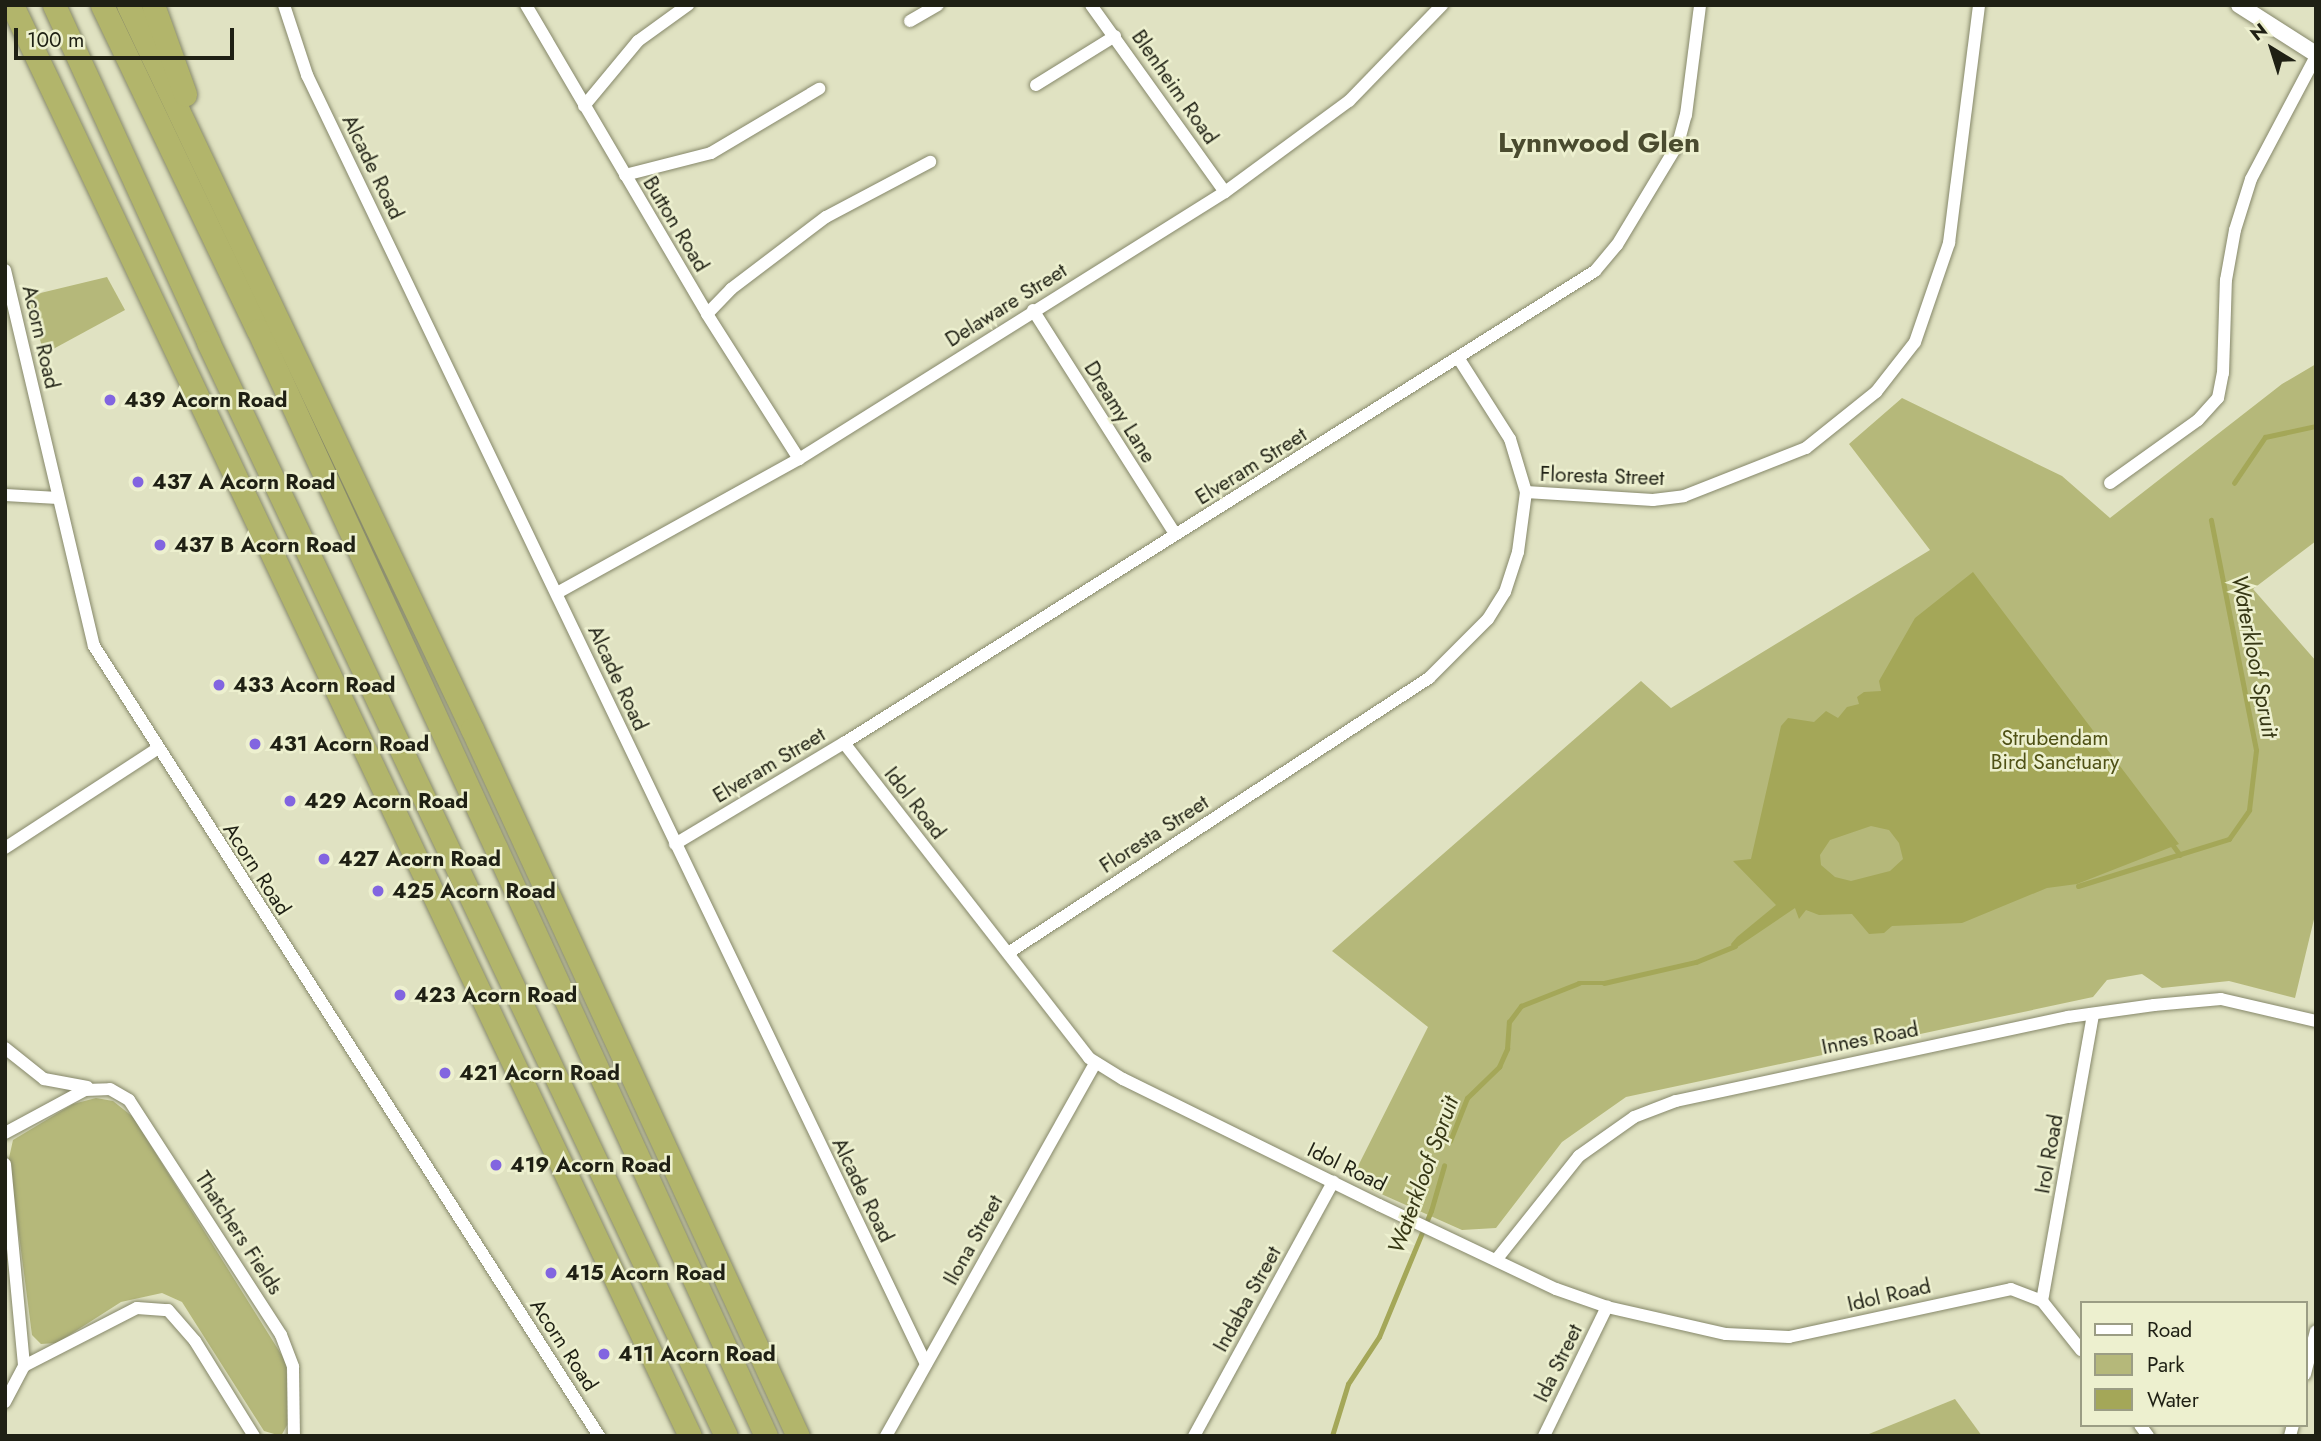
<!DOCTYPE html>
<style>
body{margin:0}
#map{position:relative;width:2321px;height:1441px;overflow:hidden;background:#e0e2c2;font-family:Jost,sans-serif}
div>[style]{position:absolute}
.green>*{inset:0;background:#b5b87a}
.water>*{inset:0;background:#a4a758}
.stream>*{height:4.5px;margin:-2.25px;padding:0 2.25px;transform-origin:2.25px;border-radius:2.25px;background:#a4a758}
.roads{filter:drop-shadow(0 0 2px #86886a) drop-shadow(0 0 2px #86886a)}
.minor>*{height:12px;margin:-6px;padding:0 6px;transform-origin:6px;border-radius:6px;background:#fff}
.tertiary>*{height:16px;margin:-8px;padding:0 8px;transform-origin:8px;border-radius:8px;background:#fff}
.motorway>*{height:23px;margin:-11.5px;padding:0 11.5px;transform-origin:11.5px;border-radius:11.5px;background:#b2b56b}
.dots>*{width:19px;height:19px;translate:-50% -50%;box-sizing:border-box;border:4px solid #edf0cf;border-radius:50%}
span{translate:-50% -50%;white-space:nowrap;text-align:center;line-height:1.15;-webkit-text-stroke:5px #edf0cf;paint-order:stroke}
.street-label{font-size:21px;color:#1f2014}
.poi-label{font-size:21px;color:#1f2014;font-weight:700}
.left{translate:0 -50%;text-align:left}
.park-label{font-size:21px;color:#4f5115}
.water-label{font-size:23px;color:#363714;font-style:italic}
.district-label{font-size:28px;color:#4a4b2f;font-weight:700}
.frame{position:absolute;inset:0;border:7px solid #1f2014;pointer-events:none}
.legend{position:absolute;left:2080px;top:1301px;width:228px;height:126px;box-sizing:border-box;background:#edf0cf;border:2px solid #9b9d84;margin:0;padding:9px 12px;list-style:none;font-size:21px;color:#1f2014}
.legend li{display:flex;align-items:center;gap:14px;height:35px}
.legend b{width:35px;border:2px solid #9b9d84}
.north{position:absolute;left:2237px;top:14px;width:70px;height:70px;-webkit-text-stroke:5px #edf0cf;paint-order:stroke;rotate:322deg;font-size:19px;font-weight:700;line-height:28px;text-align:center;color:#1f2014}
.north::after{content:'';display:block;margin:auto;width:24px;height:32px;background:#1f2014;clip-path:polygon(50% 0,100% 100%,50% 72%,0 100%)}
.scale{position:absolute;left:14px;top:28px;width:220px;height:32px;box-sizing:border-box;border:4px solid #1f2014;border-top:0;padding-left:9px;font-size:21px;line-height:24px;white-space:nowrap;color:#1f2014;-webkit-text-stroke:5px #edf0cf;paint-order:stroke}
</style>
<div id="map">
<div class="green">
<i style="clip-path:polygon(107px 277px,125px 310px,44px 354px,28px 296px)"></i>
<i style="clip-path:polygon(2316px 364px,2316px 541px,2253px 589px,2316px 661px,2316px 911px,2295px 998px,2229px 981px,2162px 988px,2142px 974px,2107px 980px,2093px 997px,1626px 1097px,1562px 1142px,1496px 1228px,1462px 1230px,1370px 1189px,1373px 1180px,1354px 1174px,1428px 1027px,1332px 951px,1641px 681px,1671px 708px,1930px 550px,1849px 444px,1902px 398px,2062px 476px,2110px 518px,2282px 384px)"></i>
<i style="clip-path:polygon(96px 1098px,113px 1101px,133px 1117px,286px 1362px,290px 1420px,281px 1436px,264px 1431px,182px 1302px,162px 1293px,121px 1302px,57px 1343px,41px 1344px,32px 1335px,9px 1158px,13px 1140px,73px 1104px)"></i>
<i style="clip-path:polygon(1955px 1399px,1982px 1436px,1864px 1436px)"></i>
</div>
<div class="water">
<i style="clip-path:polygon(evenodd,1973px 572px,2179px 844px,2077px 884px,2047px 888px,1962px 923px,1892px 926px,1884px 933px,1869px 934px,1852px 914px,1819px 915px,1806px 910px,1799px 919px,1795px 908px,1733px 950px,1731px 944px,1737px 937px,1776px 905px,1733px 861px,1751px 859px,1781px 726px,1788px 718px,1814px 722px,1826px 711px,1838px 718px,1847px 707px,1859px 704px,1857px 697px,1864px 692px,1881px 691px,1879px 681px,1915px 618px,1973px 572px,1871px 826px,1889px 830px,1899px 843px,1903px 859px,1890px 871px,1851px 881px,1835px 877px,1821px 865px,1820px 855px,1830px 840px,1871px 826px)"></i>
</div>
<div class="stream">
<i style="left:2234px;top:483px;width:55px;rotate:-56deg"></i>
<i style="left:2265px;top:437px;width:52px;rotate:-12.2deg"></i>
<i style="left:2170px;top:841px;width:17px;rotate:54deg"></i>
<i style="left:2078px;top:886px;width:158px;rotate:-17.3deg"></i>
<i style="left:2229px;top:839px;width:35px;rotate:-55deg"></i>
<i style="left:2249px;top:810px;width:60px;rotate:-83.3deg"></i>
<i style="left:2256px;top:750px;width:234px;rotate:-101.1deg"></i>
<i style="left:1450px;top:1141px;width:46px;rotate:-68.4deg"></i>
<i style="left:1467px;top:1098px;width:45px;rotate:-44.1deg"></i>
<i style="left:1499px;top:1067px;width:20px;rotate:-66deg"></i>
<i style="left:1507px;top:1049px;width:27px;rotate:-86deg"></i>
<i style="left:1509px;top:1022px;width:20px;rotate:-53deg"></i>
<i style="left:1521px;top:1006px;width:62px;rotate:-21.6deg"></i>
<i style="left:1579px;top:983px;width:25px"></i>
<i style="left:1604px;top:983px;width:94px;rotate:-12.9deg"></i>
<i style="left:1696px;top:962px;width:42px;rotate:-22.3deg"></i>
<i style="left:1332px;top:1436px;width:54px;rotate:-72.9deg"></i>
<i style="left:1348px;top:1384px;width:56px;rotate:-56.6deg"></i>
<i style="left:1379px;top:1337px;width:136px;rotate:-67.6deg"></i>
<i style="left:1431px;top:1211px;width:47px;rotate:-73.9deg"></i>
</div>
<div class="roads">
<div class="minor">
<i style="left:284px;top:5px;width:74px;rotate:71.8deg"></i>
<i style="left:307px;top:75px;width:1430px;rotate:64.35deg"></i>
<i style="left:526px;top:5px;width:358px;rotate:59.6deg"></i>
<i style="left:707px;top:314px;width:172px;rotate:57.6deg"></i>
<i style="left:1091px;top:5px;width:230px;rotate:54.4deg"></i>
<i style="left:910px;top:21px;width:32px;rotate:-30deg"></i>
<i style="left:1036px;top:85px;width:93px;rotate:-31.8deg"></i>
<i style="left:584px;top:106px;width:85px;rotate:-50.3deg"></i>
<i style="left:638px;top:41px;width:62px;rotate:-35.8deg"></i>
<i style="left:625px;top:175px;width:89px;rotate:-14.3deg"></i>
<i style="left:711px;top:153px;width:126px;rotate:-30.7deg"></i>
<i style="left:5px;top:270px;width:386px;rotate:76.7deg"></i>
<i style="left:94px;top:646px;width:938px;rotate:57.41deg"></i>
<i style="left:1033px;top:310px;width:265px;rotate:57.6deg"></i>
<i style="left:707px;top:314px;width:35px;rotate:-46deg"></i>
<i style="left:731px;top:289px;width:119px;rotate:-37.2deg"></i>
<i style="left:826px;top:217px;width:118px;rotate:-27.9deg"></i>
<i style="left:1459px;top:359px;width:95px;rotate:57.5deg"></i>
<i style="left:1510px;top:439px;width:55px;rotate:73.2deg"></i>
<i style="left:2110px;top:483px;width:108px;rotate:-35.6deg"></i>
<i style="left:2198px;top:420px;width:30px;rotate:-48deg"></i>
<i style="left:2218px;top:398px;width:25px;rotate:-79deg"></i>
<i style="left:2223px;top:373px;width:93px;rotate:-88.2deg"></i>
<i style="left:2226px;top:280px;width:51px;rotate:-79.8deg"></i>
<i style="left:2235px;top:230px;width:53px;rotate:-72.6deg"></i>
<i style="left:2251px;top:179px;width:139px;rotate:-62.1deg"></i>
<i style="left:5px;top:495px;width:53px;rotate:3.2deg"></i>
<i style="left:557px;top:593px;width:277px;rotate:-29deg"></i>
<i style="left:799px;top:459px;width:503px;rotate:-32.08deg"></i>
<i style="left:1225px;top:192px;width:154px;rotate:-36.3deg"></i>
<i style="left:1349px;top:101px;width:134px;rotate:-45.9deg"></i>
<i style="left:844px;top:743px;width:399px;rotate:52.1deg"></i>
<i style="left:1089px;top:1058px;width:40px;rotate:32deg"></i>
<i style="left:1123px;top:1079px;width:285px;rotate:26.2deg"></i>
<i style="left:1379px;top:1205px;width:196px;rotate:25.4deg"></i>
<i style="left:1556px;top:1289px;width:54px;rotate:19.4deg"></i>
<i style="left:1607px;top:1307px;width:122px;rotate:12.8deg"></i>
<i style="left:1726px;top:1334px;width:63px;rotate:2.7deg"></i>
<i style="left:1789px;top:1337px;width:227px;rotate:-12.2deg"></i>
<i style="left:2011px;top:1289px;width:33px;rotate:21deg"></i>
<i style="left:2042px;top:1301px;width:63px;rotate:51.5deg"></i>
<i style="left:675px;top:844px;width:197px;rotate:-30.9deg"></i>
<i style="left:844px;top:743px;width:887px;rotate:-32.15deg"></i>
<i style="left:1595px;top:271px;width:34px;rotate:-50deg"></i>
<i style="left:1617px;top:245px;width:118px;rotate:-58.9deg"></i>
<i style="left:1678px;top:144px;width:30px;rotate:-75deg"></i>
<i style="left:1686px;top:115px;width:111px;rotate:-82.7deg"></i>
<i style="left:5px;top:848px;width:181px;rotate:-33.1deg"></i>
<i style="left:1008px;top:953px;width:503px;rotate:-33.15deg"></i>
<i style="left:1429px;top:678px;width:83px;rotate:-45deg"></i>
<i style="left:1488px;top:619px;width:32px;rotate:-58deg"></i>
<i style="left:1505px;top:592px;width:42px;rotate:-72deg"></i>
<i style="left:1518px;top:552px;width:61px;rotate:-82.4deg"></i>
<i style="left:1526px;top:492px;width:127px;rotate:3.6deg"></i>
<i style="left:1653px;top:500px;width:31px;rotate:-7deg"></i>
<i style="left:1684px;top:496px;width:131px;rotate:-21.5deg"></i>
<i style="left:1806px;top:448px;width:90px;rotate:-38.7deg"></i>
<i style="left:1876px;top:392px;width:63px;rotate:-52deg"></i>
<i style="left:1915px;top:342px;width:105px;rotate:-71deg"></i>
<i style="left:1949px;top:243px;width:240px;rotate:-82.8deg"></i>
<i style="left:5px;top:1048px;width:50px;rotate:38.5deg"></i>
<i style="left:44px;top:1079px;width:44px;rotate:10.5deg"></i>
<i style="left:5px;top:1133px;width:91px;rotate:-28.3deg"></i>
<i style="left:85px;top:1090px;width:25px;rotate:-2deg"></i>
<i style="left:110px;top:1089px;width:22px;rotate:30deg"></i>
<i style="left:129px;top:1100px;width:280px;rotate:57.1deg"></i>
<i style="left:281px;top:1335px;width:34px;rotate:69deg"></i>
<i style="left:293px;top:1367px;width:69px;rotate:89.2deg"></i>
<i style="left:5px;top:1164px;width:203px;rotate:84.6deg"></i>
<i style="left:24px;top:1366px;width:41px;rotate:117.8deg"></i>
<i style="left:1496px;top:1260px;width:133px;rotate:-51.4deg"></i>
<i style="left:1579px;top:1156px;width:67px;rotate:-35.3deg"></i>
<i style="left:1634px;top:1117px;width:45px;rotate:-20.9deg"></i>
<i style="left:1676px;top:1101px;width:401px;rotate:-12.1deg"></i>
<i style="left:2068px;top:1017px;width:87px;rotate:-7.9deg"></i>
<i style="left:2154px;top:1005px;width:67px;rotate:-5.1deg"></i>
<i style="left:2221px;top:999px;width:98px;rotate:13deg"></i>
<i style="left:2042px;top:1301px;width:291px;rotate:-79.9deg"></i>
<i style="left:24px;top:1366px;width:127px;rotate:-27.2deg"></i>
<i style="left:137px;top:1308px;width:31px;rotate:4deg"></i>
<i style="left:168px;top:1310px;width:41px;rotate:48.9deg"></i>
<i style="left:195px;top:1341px;width:112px;rotate:58.2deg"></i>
<i style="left:2305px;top:1374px;width:44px;rotate:-75.7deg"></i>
<i style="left:2140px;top:1425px;width:14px;rotate:54deg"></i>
<i style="left:886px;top:1436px;width:428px;rotate:-60.7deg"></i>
<i style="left:1194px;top:1436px;width:290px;rotate:-61.3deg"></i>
<i style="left:1544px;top:1436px;width:144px;rotate:-64deg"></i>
<i style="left:2290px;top:1436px;width:11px;rotate:-75deg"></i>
</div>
<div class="tertiary">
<i style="left:2239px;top:5px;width:91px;rotate:32.5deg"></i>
</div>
<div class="motorway">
<i style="left:12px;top:5px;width:1583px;rotate:64.65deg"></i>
<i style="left:54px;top:5px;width:371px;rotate:65.4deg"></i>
<i style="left:208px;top:342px;width:1210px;rotate:64.66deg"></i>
<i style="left:102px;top:5px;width:361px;rotate:64.4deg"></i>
<i style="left:258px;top:330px;width:1217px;rotate:65.33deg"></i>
<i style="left:128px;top:5px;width:802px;rotate:64.59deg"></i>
<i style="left:472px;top:729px;width:779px;rotate:65.25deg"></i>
<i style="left:153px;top:5px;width:95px;rotate:70.2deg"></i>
</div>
</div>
<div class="dots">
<i style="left:110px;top:400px;background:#8265e0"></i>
<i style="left:138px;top:482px;background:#8265e0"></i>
<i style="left:160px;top:545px;background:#8265e0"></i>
<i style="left:219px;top:685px;background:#8265e0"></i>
<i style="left:255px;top:744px;background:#8265e0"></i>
<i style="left:290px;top:801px;background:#8265e0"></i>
<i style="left:324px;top:859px;background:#8265e0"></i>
<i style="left:378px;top:891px;background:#8265e0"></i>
<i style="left:400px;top:995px;background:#8265e0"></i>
<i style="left:445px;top:1073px;background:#8265e0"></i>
<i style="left:496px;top:1165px;background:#8265e0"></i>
<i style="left:551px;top:1273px;background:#8265e0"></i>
<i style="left:604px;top:1354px;background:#8265e0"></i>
</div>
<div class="street-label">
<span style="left:1175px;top:87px;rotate:55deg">Blenheim Road</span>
<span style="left:373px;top:167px;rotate:64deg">Alcade Road</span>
<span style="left:676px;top:224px;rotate:59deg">Button Road</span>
<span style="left:1006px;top:305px;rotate:-32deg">Delaware Street</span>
<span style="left:41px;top:337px;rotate:77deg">Acorn Road</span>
<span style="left:1120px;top:412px;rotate:58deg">Dreamy Lane</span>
<span style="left:1251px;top:466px;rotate:-32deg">Elveram Street</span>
<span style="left:1602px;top:476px;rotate:2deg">Floresta Street</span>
<span style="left:618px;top:678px;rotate:65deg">Alcade Road</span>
<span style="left:769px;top:765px;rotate:-31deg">Elveram Street</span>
<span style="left:915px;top:803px;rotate:52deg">Idol Road</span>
<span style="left:1154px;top:834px;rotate:-33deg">Floresta Street</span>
<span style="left:257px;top:869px;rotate:57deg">Acorn Road</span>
<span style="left:1870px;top:1038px;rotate:-11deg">Innes Road</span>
<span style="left:2049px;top:1154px;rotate:-80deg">Irol Road</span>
<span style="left:1347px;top:1167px;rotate:26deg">Idol Road</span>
<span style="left:863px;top:1190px;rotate:64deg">Alcade Road</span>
<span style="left:239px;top:1233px;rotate:57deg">Thatchers Fields</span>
<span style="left:973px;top:1240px;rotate:-61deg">Ilona Street</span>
<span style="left:1889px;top:1295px;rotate:-13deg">Idol Road</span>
<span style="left:1247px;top:1299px;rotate:-61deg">Indaba Street</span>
<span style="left:564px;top:1345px;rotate:57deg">Acorn Road</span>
<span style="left:1558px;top:1363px;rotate:-64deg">Ida Street</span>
</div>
<div class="poi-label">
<span class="left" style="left:124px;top:400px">439 Acorn Road</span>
<span class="left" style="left:152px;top:482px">437 A Acorn Road</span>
<span class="left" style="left:174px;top:545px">437 B Acorn Road</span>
<span class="left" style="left:233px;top:685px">433 Acorn Road</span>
<span class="left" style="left:269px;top:744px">431 Acorn Road</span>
<span class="left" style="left:304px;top:801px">429 Acorn Road</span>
<span class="left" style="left:338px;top:859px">427 Acorn Road</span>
<span class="left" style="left:392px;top:891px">425 Acorn Road</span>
<span class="left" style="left:414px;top:995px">423 Acorn Road</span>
<span class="left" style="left:459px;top:1073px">421 Acorn Road</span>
<span class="left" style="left:510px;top:1165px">419 Acorn Road</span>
<span class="left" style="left:565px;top:1273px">415 Acorn Road</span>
<span class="left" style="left:618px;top:1354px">411 Acorn Road</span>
</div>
<div class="park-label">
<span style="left:2055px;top:750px">Strubendam<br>Bird Sanctuary</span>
</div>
<div class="water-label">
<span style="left:2255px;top:656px;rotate:79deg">Waterkloof Spruit</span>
<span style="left:1423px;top:1175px;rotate:-70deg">Waterkloof Spruit</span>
</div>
<div class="district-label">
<span style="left:1599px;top:143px">Lynnwood Glen</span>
</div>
<div class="frame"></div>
<ul class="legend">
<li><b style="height:9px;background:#fff"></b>Road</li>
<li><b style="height:19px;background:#b5b87a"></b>Park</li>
<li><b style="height:19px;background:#a4a758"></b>Water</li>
</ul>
<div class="north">N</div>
<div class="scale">100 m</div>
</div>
